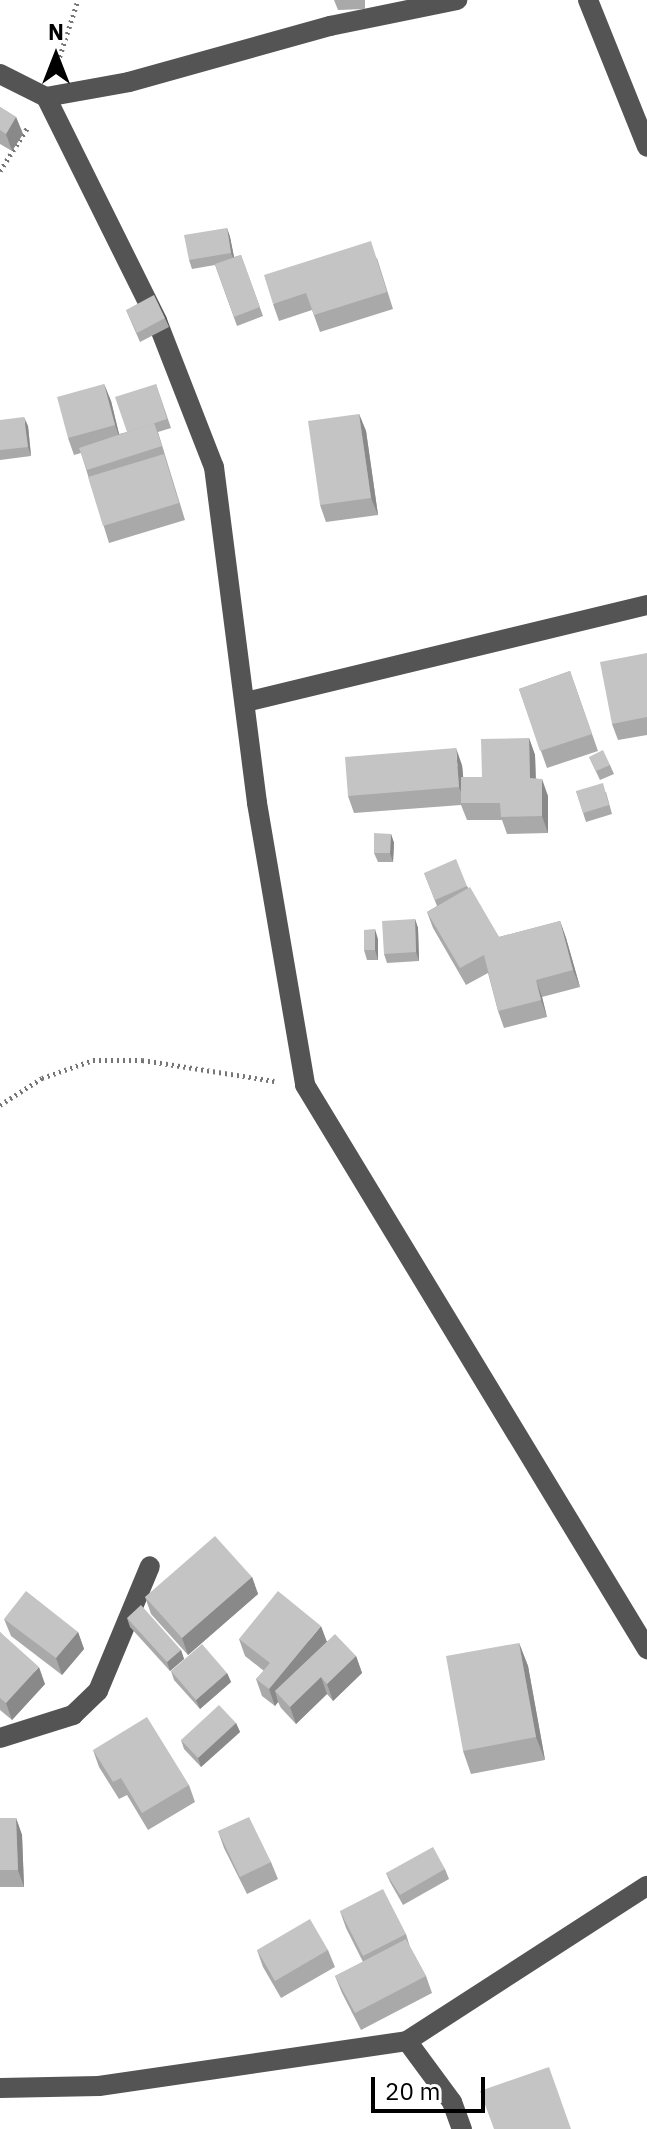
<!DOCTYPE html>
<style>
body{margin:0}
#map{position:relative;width:647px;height:2129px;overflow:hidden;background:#fff;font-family:"IBM Plex Sans",sans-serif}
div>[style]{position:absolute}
.path>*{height:5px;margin-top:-2.5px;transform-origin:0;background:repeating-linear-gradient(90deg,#767676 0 2px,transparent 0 6px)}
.minor>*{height:20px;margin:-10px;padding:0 10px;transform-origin:10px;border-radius:10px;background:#545454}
.wall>*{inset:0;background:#a9a9a9}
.shaded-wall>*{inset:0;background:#898989}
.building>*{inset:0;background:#c4c4c4}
span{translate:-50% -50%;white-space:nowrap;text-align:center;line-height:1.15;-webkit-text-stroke:6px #fff;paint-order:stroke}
.north{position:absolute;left:16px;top:16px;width:80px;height:80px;-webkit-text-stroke:6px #fff;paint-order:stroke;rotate:0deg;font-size:22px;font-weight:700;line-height:32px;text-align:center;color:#000}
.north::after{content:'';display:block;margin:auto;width:28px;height:36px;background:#000;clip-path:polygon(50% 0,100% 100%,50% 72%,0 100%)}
.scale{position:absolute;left:371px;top:2077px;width:114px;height:36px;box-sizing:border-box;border:4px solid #000;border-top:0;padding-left:10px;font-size:24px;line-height:28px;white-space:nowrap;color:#000;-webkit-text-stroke:6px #fff;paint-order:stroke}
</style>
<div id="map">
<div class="path">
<i style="left:56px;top:68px;width:71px;rotate:-72.1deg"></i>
<i style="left:0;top:171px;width:52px;rotate:-57.5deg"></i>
<i style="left:0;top:1105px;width:50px;rotate:-32.7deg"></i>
<i style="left:42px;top:1078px;width:54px;rotate:-19.4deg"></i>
<i style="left:93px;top:1060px;width:49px"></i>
<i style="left:142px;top:1060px;width:134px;rotate:9deg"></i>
</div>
<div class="minor">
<i style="left:588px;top:0;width:158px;rotate:68.1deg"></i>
<i style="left:0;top:74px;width:51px;rotate:26.6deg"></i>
<i style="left:46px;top:97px;width:84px;rotate:-10.2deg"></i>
<i style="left:129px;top:82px;width:209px;rotate:-15.6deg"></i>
<i style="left:330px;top:26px;width:130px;rotate:-11.6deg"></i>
<i style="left:46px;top:97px;width:250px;rotate:63.6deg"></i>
<i style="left:157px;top:321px;width:157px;rotate:68.7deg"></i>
<i style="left:214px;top:467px;width:339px;rotate:82.7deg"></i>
<i style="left:257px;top:803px;width:286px;rotate:80.3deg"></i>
<i style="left:305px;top:1085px;width:660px;rotate:58.77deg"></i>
<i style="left:246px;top:702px;width:413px;rotate:-13.6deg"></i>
<i style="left:0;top:1738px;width:77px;rotate:-17.5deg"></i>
<i style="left:73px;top:1715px;width:35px;rotate:-44deg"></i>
<i style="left:98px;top:1691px;width:135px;rotate:-67.4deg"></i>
<i style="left:407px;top:2041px;width:76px;rotate:53.6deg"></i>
<i style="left:452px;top:2102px;width:29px;rotate:70deg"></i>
<i style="left:0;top:2088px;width:99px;rotate:-1.2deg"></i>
<i style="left:99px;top:2086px;width:311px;rotate:-8.3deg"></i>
<i style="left:407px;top:2041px;width:286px;rotate:-32.9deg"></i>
</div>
<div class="wall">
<i style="clip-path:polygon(334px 0,365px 0,365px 9px,338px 10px)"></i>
<i style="clip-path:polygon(0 107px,16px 117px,23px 134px,12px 151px,0 144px)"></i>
<i style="clip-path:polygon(227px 228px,230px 237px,234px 257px,241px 255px,263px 316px,237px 326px,215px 265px,192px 269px,189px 260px)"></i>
<i style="clip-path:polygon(377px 258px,393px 309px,320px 332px,312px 310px,279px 321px,273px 304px)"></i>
<i style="clip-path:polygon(126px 310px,165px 318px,169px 327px,140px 342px)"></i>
<i style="clip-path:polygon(104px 384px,111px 401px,119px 434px,127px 432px,156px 384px,171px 428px,158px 432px,185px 520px,109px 543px,81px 453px,74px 455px,68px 438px)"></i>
<i style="clip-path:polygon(359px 414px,366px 431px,378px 515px,326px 522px,320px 505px)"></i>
<i style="clip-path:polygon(0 420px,28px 426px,31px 456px,0 460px)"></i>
<i style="clip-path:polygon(647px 653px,647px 735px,618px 740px,612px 724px)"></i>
<i style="clip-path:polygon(570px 671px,598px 751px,547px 768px,519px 689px)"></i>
<i style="clip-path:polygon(529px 738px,535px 755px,536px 778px,548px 796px,548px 833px,507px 834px,502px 820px,467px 820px,461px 805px,354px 813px,348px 796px,462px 765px,463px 777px,482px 777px)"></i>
<i style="clip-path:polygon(589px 757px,610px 765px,614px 774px,600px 780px)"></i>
<i style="clip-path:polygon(576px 791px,606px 792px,612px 814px,586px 822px)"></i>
<i style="clip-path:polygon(391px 834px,394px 843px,393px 862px,378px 862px,374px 853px)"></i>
<i style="clip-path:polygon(424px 873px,467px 886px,499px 937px,560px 921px,566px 938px,580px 987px,542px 997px,547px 1017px,504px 1028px,498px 1011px,488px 973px,466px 985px,433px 928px,427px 912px,437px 906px)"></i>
<i style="clip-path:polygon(415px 919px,418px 928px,419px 961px,387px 963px,384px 954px)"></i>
<i style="clip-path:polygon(378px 939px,378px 960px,367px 960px,364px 950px)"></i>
<i style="clip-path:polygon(252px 1577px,258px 1594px,188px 1655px,151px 1614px,145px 1597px)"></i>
<i style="clip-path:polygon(127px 1618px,181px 1650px,184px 1659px,170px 1671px,130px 1627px)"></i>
<i style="clip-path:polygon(4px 1619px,78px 1632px,84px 1649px,62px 1675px,11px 1636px)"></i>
<i style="clip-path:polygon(0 1632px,45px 1684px,12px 1720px,0 1710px)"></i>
<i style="clip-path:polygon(239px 1639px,327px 1641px,356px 1656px,362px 1673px,333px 1701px,327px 1694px,296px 1724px,281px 1708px,278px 1702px,275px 1706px,262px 1696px,256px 1679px,264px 1671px,245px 1656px)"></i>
<i style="clip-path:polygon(519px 1643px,528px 1666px,545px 1760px,471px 1774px,463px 1751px)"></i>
<i style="clip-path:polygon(171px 1671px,227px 1673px,231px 1682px,200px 1709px,174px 1680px)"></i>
<i style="clip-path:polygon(236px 1723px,240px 1732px,201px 1767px,184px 1749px,181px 1740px)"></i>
<i style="clip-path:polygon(93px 1750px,189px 1785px,195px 1802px,148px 1830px,127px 1795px,119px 1799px,99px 1767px)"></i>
<i style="clip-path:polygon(0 1818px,16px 1818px,22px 1835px,24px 1887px,0 1887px)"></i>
<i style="clip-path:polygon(218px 1831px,271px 1862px,278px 1879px,247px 1894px,224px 1848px)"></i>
<i style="clip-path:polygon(445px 1869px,449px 1879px,403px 1905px,390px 1882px,386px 1873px)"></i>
<i style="clip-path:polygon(340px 1911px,406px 1934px,410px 1947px,426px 1976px,432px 1993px,361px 2030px,342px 1993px,335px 1976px,363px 1962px,346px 1928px)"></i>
<i style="clip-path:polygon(257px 1950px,328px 1950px,335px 1967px,281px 1998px,263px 1967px)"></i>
</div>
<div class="shaded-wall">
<i style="clip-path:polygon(16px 117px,23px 134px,12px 151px,6px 134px)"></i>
<i style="clip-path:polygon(227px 228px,230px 237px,235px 262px,231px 253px)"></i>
<i style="clip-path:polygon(104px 384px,111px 401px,121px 442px,115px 425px)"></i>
<i style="clip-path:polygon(359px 414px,366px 431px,378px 515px,371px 498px)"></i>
<i style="clip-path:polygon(24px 417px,28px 426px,31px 456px,28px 447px)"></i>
<i style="clip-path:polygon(529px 738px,535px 755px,536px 795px,530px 778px)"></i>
<i style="clip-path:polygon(456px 748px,462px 765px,466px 804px,459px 787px)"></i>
<i style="clip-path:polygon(542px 779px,548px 796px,548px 833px,542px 816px)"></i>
<i style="clip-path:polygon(391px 834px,394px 843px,393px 862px,390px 853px)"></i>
<i style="clip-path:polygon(415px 919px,418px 928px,419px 961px,416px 952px)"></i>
<i style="clip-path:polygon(560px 921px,566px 938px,580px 987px,573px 970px)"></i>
<i style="clip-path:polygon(375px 929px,378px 939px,378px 960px,375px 950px)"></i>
<i style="clip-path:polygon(536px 980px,542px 997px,547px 1017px,541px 1000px)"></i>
<i style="clip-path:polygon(252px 1577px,258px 1594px,188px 1655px,182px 1638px)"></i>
<i style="clip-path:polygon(321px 1626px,327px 1642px,275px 1691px,278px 1702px,275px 1706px,269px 1689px)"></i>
<i style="clip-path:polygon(78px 1632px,84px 1649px,62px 1675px,56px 1658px)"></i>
<i style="clip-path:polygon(519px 1643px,528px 1666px,545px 1760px,536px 1737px)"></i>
<i style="clip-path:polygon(181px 1650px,184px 1659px,170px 1671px,167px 1662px)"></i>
<i style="clip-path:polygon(356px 1656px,362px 1673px,333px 1701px,327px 1684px)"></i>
<i style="clip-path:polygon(39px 1667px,45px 1684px,12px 1720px,6px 1703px)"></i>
<i style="clip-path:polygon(227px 1673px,231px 1682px,200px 1709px,196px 1700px)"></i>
<i style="clip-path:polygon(321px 1677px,327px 1694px,296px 1724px,290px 1707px)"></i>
<i style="clip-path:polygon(236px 1723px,240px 1732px,201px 1767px,198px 1758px)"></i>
<i style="clip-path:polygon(16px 1818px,22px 1835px,24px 1887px,18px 1870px)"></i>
</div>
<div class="building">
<i style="clip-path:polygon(0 107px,16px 117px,6px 134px,0 130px)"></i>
<i style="clip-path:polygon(227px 228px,231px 253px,189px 260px,184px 235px)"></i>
<i style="clip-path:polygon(371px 241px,387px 292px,314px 315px,306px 293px,273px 304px,264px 275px)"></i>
<i style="clip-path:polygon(241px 255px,260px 307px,234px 317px,215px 264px)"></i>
<i style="clip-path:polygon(154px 295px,165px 318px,137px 333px,126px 310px)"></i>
<i style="clip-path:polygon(104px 384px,115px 425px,68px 438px,57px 397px)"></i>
<i style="clip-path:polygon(156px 384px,167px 419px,127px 432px,115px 397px)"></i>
<i style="clip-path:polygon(359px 414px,371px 498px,320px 505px,308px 421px)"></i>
<i style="clip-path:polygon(24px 417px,28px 447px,0 450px,0 420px)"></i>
<i style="clip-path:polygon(154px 423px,162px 446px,87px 470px,79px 448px)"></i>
<i style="clip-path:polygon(164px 454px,179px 503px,103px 526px,88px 477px)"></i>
<i style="clip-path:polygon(647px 653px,647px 717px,612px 724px,600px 662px)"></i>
<i style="clip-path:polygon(570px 671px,592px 734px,540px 751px,519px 689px)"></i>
<i style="clip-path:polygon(529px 738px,530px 778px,542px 779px,542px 816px,501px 817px,500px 803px,461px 803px,461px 777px,482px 777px,481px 739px)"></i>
<i style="clip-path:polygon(456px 748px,459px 787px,348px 796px,345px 757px)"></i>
<i style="clip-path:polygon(603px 750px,610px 765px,596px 771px,589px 757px)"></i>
<i style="clip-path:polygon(603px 783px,609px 805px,583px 813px,576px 791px)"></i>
<i style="clip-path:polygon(374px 833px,391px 834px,390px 853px,374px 853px)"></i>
<i style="clip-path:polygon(456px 859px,467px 886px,435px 900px,424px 873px)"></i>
<i style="clip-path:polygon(470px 887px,499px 937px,560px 921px,573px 970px,536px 980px,541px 1000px,498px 1011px,484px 955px,460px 968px,427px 912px)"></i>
<i style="clip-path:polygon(415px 919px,416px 952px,384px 954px,382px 921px)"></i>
<i style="clip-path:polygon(375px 929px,375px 950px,364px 950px,364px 930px)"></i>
<i style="clip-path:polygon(215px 1536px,252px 1577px,182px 1638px,145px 1597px)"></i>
<i style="clip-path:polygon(26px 1591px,78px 1632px,56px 1658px,4px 1619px)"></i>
<i style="clip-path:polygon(278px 1591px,321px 1626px,269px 1689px,256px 1679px,270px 1663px,239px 1639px)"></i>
<i style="clip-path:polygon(141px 1605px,181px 1650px,167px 1662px,127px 1618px)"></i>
<i style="clip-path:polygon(0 1632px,39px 1667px,6px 1703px,0 1698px)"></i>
<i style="clip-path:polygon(335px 1634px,356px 1656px,327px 1684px,321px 1677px,290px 1707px,275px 1691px)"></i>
<i style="clip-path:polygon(519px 1643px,536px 1737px,463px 1751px,446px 1656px)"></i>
<i style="clip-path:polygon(202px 1644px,227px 1673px,196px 1700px,171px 1671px)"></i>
<i style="clip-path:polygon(219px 1705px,236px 1723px,198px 1758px,181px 1740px)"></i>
<i style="clip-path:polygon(147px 1717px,189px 1785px,142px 1813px,121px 1778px,113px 1782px,93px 1750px)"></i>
<i style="clip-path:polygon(249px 1817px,271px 1862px,240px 1877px,218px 1831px)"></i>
<i style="clip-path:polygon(0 1818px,16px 1818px,18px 1870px,0 1870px)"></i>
<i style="clip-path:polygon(433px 1847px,445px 1869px,400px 1895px,386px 1873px)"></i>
<i style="clip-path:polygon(383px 1889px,406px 1934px,363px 1956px,340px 1911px)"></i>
<i style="clip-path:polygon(310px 1919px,328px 1950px,275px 1981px,257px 1950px)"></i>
<i style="clip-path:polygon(406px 1939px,426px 1976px,355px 2013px,335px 1976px)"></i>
<i style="clip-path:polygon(549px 2067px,571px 2129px,494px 2129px,480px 2091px)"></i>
</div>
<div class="north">N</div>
<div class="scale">20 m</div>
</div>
